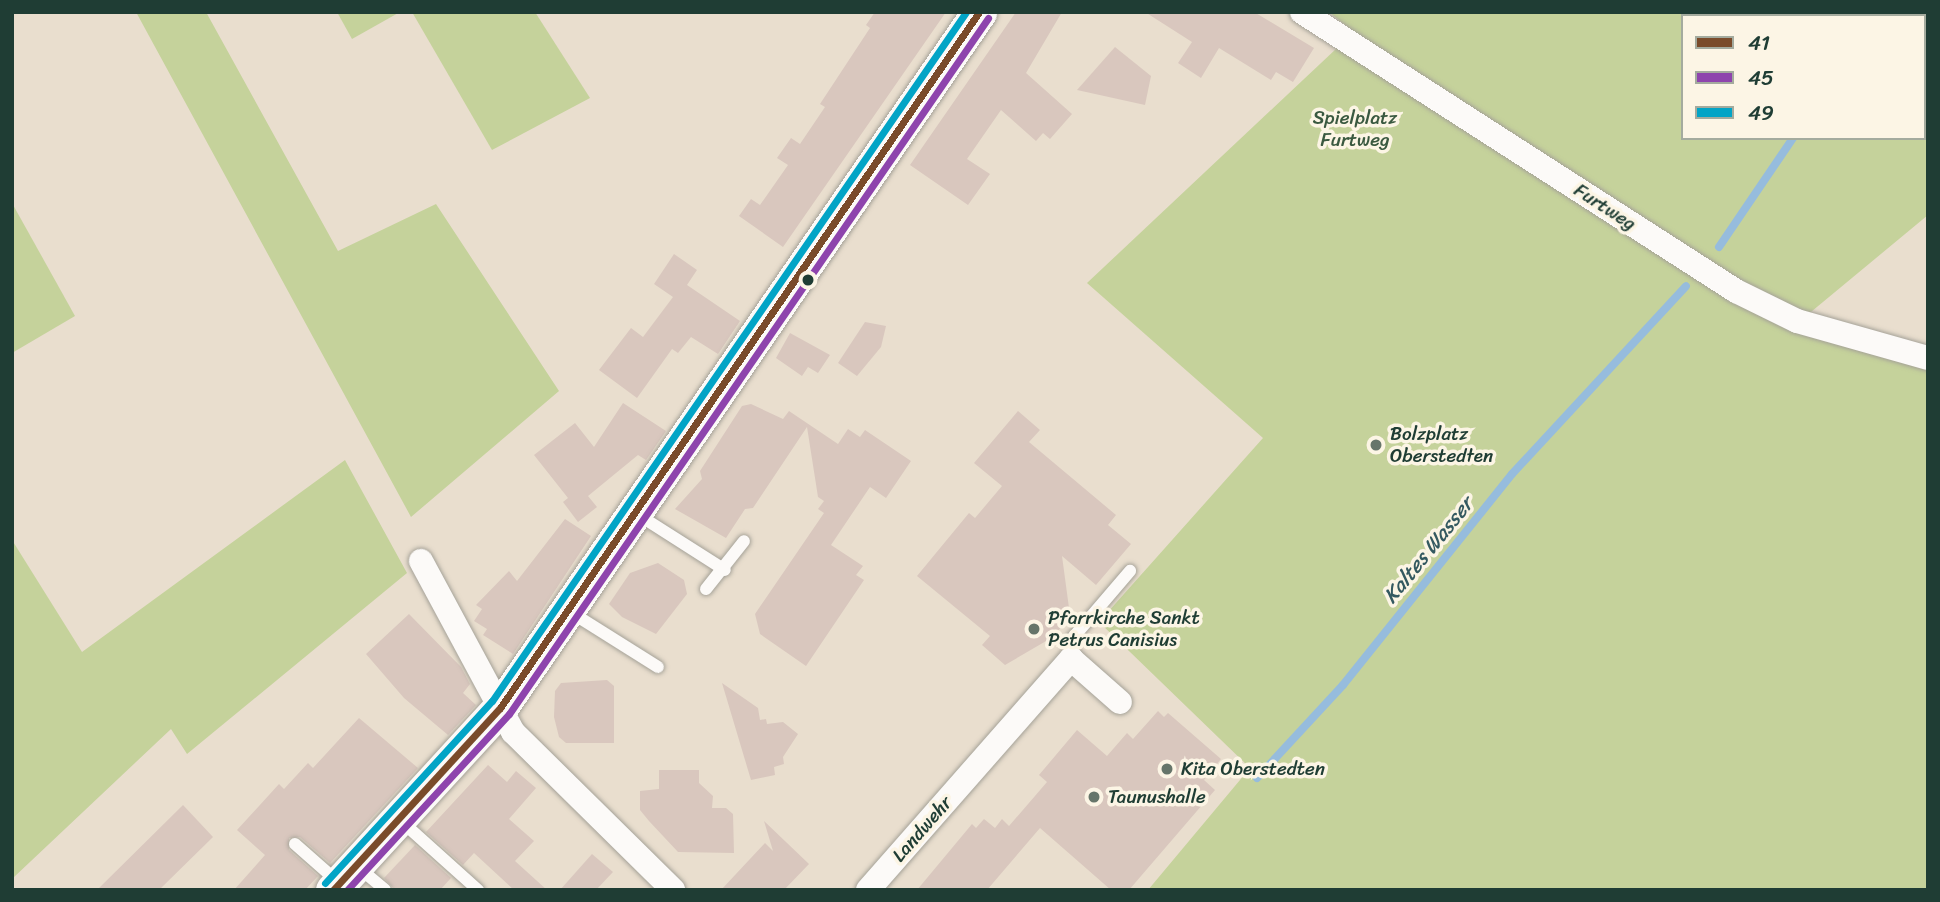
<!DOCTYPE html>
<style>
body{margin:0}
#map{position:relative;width:1940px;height:902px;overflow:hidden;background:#e9dece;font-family:Sriracha,sans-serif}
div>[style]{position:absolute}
.green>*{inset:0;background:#c5d29b}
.stream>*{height:8px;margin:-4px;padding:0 4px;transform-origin:4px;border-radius:4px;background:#96bcdd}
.building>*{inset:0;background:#d9c7be}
.roads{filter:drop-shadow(0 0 2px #a5a298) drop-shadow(0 0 2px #a5a298)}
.lane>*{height:12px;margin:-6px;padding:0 6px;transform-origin:6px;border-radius:6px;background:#fcfaf8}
.street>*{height:24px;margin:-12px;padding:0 12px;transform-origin:12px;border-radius:12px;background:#fcfaf8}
.secondary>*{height:35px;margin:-17.5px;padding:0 17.5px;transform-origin:17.5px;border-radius:17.5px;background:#fcfaf8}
.bus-1>*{height:7px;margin:-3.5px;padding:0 3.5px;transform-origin:3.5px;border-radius:3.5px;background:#7a4b2a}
.bus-2>*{height:7px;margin:-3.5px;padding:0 3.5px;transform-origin:3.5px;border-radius:3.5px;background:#8e44ad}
.bus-3>*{height:7px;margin:-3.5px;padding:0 3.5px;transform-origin:3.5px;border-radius:3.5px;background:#02a4c6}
.dots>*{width:19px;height:19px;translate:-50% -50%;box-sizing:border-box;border:4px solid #fcf5e5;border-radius:50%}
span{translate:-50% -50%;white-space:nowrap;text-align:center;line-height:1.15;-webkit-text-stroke:7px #fcf5e5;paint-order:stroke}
.park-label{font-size:19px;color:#3a5940}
.street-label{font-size:19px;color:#1f3d34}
.poi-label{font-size:19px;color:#1f3d34}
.left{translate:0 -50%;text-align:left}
.water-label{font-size:21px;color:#345960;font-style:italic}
.frame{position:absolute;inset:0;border:14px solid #1f3d34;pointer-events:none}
.legend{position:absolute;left:1681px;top:14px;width:245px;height:126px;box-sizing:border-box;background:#fcf5e5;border:2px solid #a4ab9e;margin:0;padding:9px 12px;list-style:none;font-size:21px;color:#1f3d34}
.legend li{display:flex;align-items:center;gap:14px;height:35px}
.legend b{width:35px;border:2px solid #a4ab9e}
</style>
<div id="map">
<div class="green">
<i style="clip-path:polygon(136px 12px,206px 12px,338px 251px,436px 204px,559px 391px,411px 517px)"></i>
<i style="clip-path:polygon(337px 12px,400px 12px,352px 39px)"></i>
<i style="clip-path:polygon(412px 12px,535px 12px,590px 98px,492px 150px)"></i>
<i style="clip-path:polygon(evenodd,1329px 12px,1928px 12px,1928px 215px,1794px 326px,1928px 371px,1928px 890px,1148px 890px,1250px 768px,1099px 622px,1263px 438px,1087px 283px,1354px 32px,1329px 12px,1683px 16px,1924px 16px,1924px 138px,1683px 138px,1683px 16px)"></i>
<i style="clip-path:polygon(12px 203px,75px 316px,12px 353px)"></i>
<i style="clip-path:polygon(345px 460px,407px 573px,187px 754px,171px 729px,13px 878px,12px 540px,82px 652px)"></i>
</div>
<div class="stream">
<i style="left:1859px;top:16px;width:4px;rotate:-76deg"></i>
<i style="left:1719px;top:247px;width:132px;rotate:-55.8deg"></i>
<i style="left:1257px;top:778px;width:127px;rotate:-47.2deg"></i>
<i style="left:1343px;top:685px;width:270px;rotate:-51.3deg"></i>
<i style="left:1512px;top:474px;width:256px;rotate:-47.2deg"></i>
</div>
<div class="building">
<i style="clip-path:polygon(875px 12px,946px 12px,783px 247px,739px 216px,751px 199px,760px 205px,788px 165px,777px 158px,791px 138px,800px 144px,825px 107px,820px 104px,870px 28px,866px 25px)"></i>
<i style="clip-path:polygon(1016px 12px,1062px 12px,1026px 73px,1072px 114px,1050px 139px,1043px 133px,1036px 141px,1001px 110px,967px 159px,990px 174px,968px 205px,910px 165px)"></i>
<i style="clip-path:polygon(1145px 12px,1254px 12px,1314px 48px,1293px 82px,1276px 72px,1271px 80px,1219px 48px,1201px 78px,1178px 63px,1192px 42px)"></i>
<i style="clip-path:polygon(1115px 47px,1151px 76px,1145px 105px,1077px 90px)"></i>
<i style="clip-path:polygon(674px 254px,697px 270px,687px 285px,740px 321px,718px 354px,691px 337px,678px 353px,672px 349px,637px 398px,599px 370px,631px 328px,643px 337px,673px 297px,654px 284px)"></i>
<i style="clip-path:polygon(865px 322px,886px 326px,881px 347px,857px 376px,838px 363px)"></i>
<i style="clip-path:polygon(790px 333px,830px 355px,818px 373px,808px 367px,802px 376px,776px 358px)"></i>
<i style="clip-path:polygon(623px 403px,666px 431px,646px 460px,638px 455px,588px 496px,597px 507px,578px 522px,563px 502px,568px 498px,534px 455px,575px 423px,594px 447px)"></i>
<i style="clip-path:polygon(751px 404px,783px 419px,789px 411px,838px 444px,848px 429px,860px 437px,865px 430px,911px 461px,886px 498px,870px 487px,831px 545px,863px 566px,856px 575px,864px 580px,806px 666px,760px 634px,755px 614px,824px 513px,818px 509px,824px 501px,818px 497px,807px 427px,753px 508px,745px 509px,726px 538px,675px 509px,702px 479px,700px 471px,742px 406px)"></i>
<i style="clip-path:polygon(1018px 411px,1040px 430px,1029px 442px,1116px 515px,1108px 525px,1131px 544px,1096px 585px,1062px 556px,1069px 608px,1066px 621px,1053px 637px,1005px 665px,982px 645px,990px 636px,917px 576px,969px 513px,975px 518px,1002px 486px,974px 463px)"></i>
<i style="clip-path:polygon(565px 519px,591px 536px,513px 654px,483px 635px,487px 629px,474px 621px,482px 609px,476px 605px,509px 571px,517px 581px)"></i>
<i style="clip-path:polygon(658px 563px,684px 580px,687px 594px,656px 634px,622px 617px,609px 604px,630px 573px)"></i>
<i style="clip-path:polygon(409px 614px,461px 667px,470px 684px,463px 693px,476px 705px,448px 735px,404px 698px,366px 654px)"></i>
<i style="clip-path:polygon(607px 680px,614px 686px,614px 743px,566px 743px,559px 737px,554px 717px,555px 691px,561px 683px)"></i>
<i style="clip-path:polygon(722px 683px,758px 708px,760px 720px,766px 719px,767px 724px,783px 722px,798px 734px,783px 757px,784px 764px,774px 767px,775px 775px,751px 780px)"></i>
<i style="clip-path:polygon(1158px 711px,1164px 717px,1168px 713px,1221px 759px,1204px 780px,1215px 790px,1129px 890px,1111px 890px,1040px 828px,987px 890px,917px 890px,972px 824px,976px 828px,984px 819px,995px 828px,1002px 819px,1009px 826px,1047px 782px,1039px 775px,1077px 730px,1107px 756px,1127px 733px,1133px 739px)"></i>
<i style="clip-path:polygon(359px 718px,418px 768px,330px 863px,300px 837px,289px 838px,289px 850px,318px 876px,305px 890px,234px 890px,265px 855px,237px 830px,279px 784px,284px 789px,308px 763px,313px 768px)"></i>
<i style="clip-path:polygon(488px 765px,507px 782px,516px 771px,536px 788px,509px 819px,534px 841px,515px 861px,547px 890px,514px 890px,474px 853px,463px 865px,426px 832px)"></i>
<i style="clip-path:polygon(659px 770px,699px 770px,699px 783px,713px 796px,712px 808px,726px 808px,733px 814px,734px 853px,678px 852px,649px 821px,640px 810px,640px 791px,659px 789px)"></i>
<i style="clip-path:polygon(183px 805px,213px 837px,159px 890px,97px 890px)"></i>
<i style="clip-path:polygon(764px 821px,809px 864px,784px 890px,721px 890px,765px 843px,773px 851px)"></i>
<i style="clip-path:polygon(415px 845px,451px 878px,440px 890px,395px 890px,384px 878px)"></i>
<i style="clip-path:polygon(592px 854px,613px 872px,596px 890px,560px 890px)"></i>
</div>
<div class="roads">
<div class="lane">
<i style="left:637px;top:514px;width:104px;rotate:32.5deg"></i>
<i style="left:706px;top:589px;width:61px;rotate:-51.6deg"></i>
<i style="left:569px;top:611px;width:105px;rotate:32.2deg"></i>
<i style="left:1071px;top:659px;width:19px;rotate:-90deg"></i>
<i style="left:1071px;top:640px;width:91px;rotate:-49.5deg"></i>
<i style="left:400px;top:820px;width:105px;rotate:41.9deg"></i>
<i style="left:295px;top:844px;width:56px;rotate:41.4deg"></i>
<i style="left:358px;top:867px;width:35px;rotate:40deg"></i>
</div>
<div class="street">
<i style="left:1302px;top:12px;width:516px;rotate:32.74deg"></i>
<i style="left:1736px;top:291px;width:68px;rotate:26.2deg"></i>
<i style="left:1797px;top:321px;width:136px;rotate:15.8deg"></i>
<i style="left:421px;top:561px;width:194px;rotate:61.7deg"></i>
<i style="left:513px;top:732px;width:225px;rotate:44.6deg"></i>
<i style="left:868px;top:890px;width:308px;rotate:-48.7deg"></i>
<i style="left:1071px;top:659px;width:65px;rotate:41.3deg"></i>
</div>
<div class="secondary">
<i style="left:333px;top:890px;width:247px;rotate:-47.5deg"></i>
<i style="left:500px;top:708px;width:845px;rotate:-55.46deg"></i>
</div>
</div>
<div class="bus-1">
<i style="left:333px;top:890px;width:247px;rotate:-47.5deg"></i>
<i style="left:500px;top:708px;width:845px;rotate:-55.46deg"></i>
</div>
<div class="bus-2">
<i style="left:347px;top:890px;width:239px;rotate:-47.4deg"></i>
<i style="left:509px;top:714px;width:845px;rotate:-55.46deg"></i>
</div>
<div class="bus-3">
<i style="left:325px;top:883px;width:247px;rotate:-47.5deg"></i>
<i style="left:492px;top:701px;width:836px;rotate:-55.47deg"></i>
</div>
<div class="dots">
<i style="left:808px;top:280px;background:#1f3d34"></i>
<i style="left:1376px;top:445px;background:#66756a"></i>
<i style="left:1034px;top:629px;background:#66756a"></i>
<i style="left:1167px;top:769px;background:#66756a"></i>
<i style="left:1094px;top:797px;background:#66756a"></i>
</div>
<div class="park-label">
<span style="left:1355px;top:129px">Spielplatz<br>Furtweg</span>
</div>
<div class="street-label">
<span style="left:1605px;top:207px;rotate:33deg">Furtweg</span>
<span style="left:922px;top:829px;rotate:-49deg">Landwehr</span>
</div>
<div class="poi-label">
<span class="left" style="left:1390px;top:445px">Bolzplatz<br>Oberstedten</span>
<span class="left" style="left:1048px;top:629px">Pfarrkirche Sankt<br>Petrus Canisius</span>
<span class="left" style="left:1181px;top:769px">Kita Oberstedten</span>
<span class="left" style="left:1108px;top:797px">Taunushalle</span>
</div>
<div class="water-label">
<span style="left:1428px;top:550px;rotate:-51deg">Kaltes Wasser</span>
</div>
<div class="frame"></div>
<ul class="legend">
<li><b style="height:9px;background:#7a4b2a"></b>41</li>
<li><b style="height:9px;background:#8e44ad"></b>45</li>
<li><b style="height:9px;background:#02a4c6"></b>49</li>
</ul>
</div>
